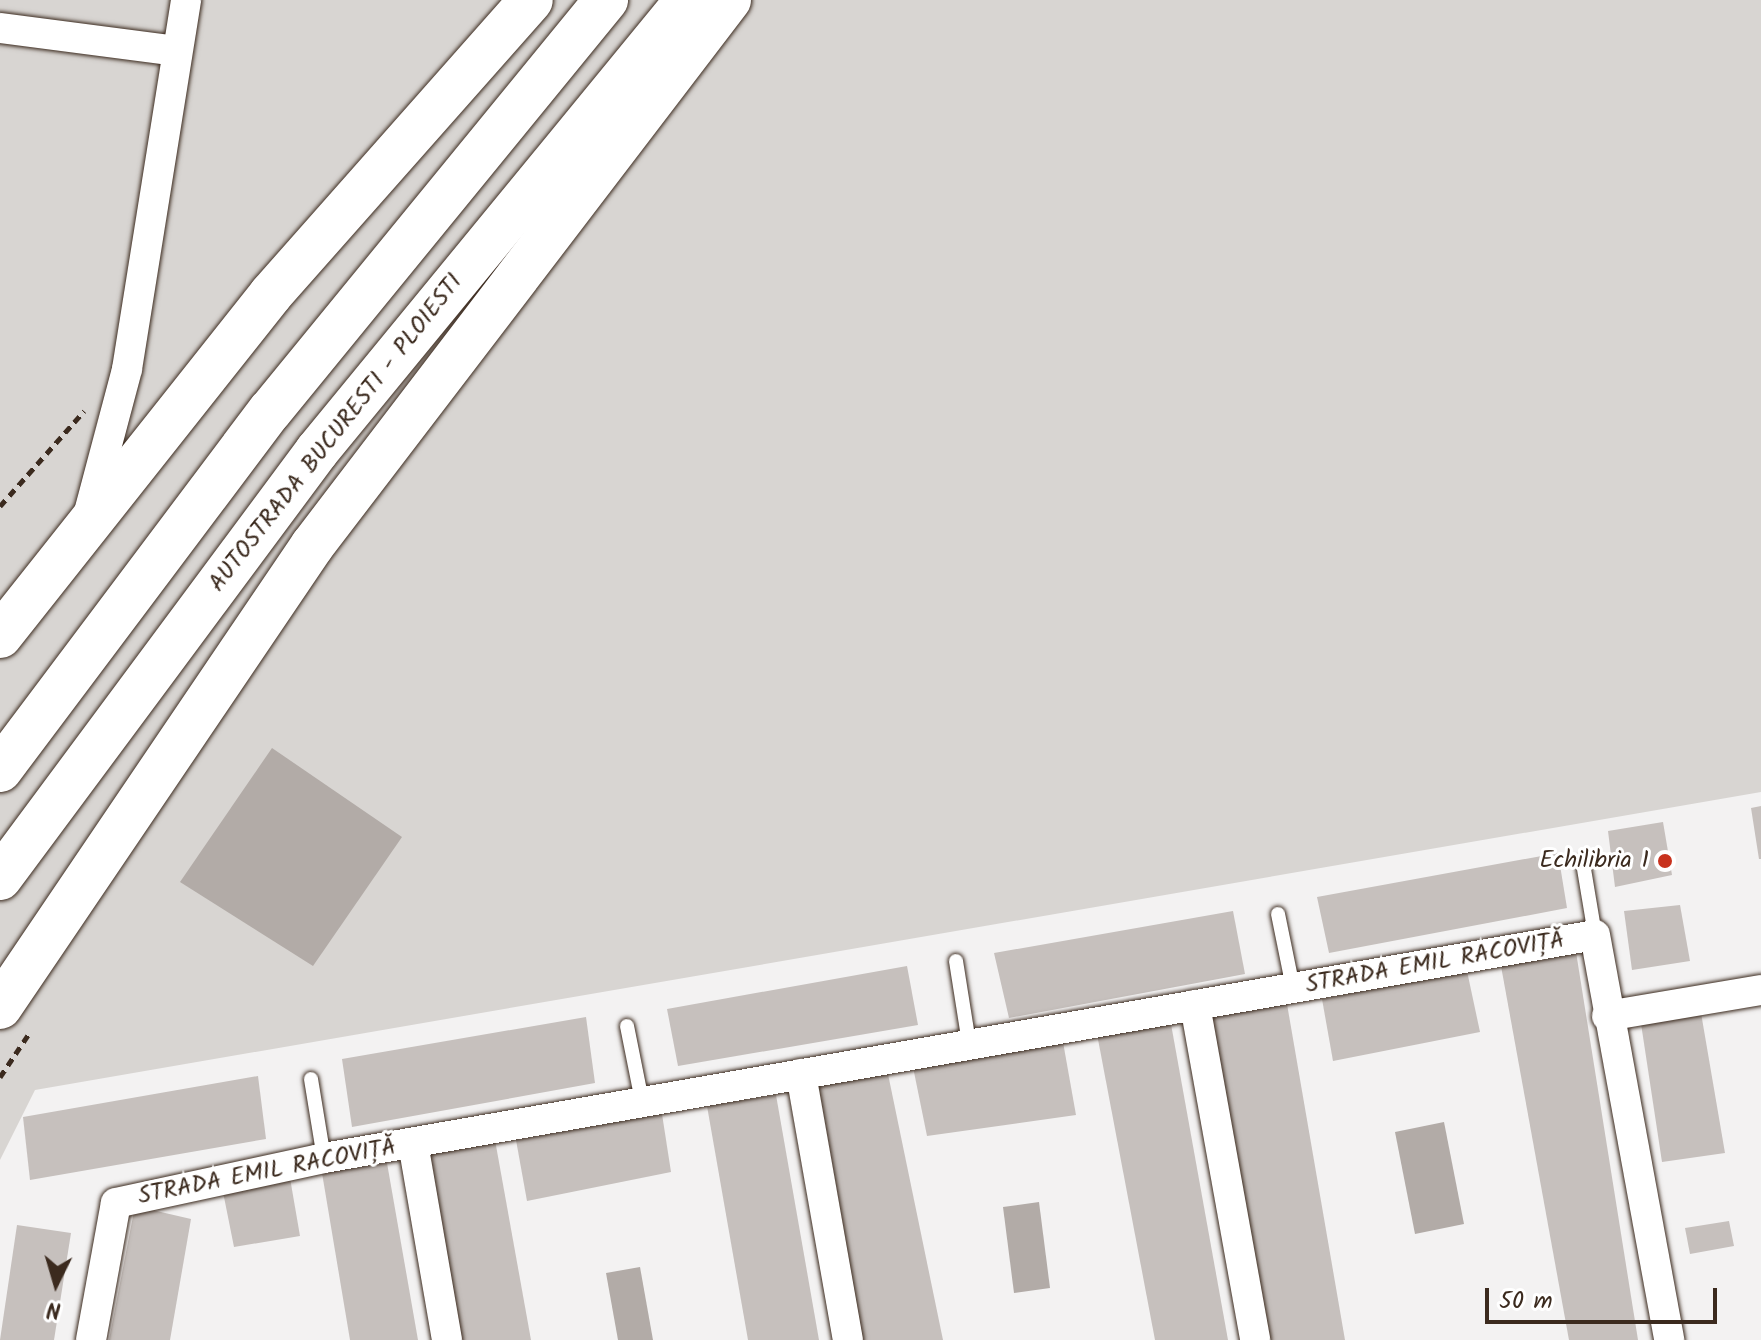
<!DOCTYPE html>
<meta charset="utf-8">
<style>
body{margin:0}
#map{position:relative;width:1761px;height:1340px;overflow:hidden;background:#f3f2f2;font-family:Kalam,sans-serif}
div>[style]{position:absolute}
.green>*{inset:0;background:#d8d5d2}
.water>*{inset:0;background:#b2aba7}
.building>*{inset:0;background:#c6c0bd}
.path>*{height:5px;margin-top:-2.5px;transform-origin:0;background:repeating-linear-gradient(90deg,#3b2a1e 0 8px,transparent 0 14px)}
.roads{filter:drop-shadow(0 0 2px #3b2a1e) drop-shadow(0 0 2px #3b2a1e)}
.service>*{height:14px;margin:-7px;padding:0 7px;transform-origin:7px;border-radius:7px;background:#fff}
.minor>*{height:30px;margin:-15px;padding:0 15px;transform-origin:15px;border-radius:15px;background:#fff}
.motorway>*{height:44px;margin:-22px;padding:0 22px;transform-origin:22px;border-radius:22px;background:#fff}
.dots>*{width:22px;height:22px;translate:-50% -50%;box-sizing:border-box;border:4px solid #fff;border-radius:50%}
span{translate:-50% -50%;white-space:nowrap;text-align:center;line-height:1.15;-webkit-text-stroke:6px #fff;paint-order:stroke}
.street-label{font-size:24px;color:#3b2a1e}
.poi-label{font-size:24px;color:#3b2a1e}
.right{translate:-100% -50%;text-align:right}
.north{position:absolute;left:16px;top:1244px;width:80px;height:80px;-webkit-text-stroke:6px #fff;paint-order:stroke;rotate:185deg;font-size:22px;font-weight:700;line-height:32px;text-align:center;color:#3b2a1e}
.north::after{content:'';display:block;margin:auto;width:28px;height:36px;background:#3b2a1e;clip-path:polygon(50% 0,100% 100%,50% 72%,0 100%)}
.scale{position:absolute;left:1485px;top:1288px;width:232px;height:36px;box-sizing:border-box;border:4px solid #3b2a1e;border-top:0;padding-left:10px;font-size:24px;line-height:28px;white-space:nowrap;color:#3b2a1e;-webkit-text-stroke:6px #fff;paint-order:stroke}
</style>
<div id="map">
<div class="green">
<i style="clip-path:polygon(0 0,1761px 0,1761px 792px,35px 1090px,0 1160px)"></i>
</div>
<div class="water">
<i style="clip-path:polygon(272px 748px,402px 837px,313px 966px,180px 882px)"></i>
<i style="clip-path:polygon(1444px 1122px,1464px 1224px,1415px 1234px,1395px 1132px)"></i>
<i style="clip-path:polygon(1039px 1202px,1050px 1288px,1014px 1293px,1003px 1207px)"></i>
<i style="clip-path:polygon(640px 1267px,653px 1340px,618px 1340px,606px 1273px)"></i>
</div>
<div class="building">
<i style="clip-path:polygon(1761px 806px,1761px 859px,1759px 859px,1751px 808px)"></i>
<i style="clip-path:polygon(1663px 822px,1672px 875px,1615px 887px,1608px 831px)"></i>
<i style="clip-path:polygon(1558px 853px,1567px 908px,1329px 953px,1317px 897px)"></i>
<i style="clip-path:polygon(1680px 905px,1690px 961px,1632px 970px,1624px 911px)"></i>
<i style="clip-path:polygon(1233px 911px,1245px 974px,1009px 1018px,994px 953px)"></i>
<i style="clip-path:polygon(1576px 952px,1638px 1340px,1569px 1340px,1501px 966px)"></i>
<i style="clip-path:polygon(907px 966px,918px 1025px,678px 1066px,667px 1009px)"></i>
<i style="clip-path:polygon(1467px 971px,1480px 1032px,1333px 1061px,1322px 999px)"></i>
<i style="clip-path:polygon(1287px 1004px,1345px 1340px,1269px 1340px,1209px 1018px)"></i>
<i style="clip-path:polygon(1700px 1007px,1725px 1153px,1662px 1162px,1640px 1017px)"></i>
<i style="clip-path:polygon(586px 1017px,595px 1083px,352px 1127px,342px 1059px)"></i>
<i style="clip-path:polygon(1171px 1024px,1228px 1340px,1155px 1340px,1097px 1034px)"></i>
<i style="clip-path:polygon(1063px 1042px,1076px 1115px,927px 1136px,913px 1067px)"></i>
<i style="clip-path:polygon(888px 1074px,943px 1340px,862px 1340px,816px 1086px)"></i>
<i style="clip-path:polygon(258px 1076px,266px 1139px,30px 1180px,23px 1117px)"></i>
<i style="clip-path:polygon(776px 1095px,819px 1340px,748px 1340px,707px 1106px)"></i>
<i style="clip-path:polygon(662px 1114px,671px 1172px,527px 1201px,516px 1140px)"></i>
<i style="clip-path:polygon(495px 1140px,531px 1340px,462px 1340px,428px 1151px)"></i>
<i style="clip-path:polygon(387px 1163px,418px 1340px,350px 1340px,322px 1173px)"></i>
<i style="clip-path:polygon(290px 1178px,300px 1236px,234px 1247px,223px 1192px)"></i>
<i style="clip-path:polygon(135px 1206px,191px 1219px,170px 1340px,109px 1340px)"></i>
<i style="clip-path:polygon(1729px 1221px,1734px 1246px,1690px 1254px,1685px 1228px)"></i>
<i style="clip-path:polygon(17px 1225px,71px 1233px,54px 1340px,0 1340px)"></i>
</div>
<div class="path">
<i style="left:0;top:506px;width:127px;rotate:-48.5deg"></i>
<i style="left:0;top:1077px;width:54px;rotate:-56.3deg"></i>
</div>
<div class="roads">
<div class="service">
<i style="left:1583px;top:863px;width:73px;rotate:80.5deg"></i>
<i style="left:1278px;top:914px;width:76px;rotate:78.5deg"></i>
<i style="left:956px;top:961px;width:83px;rotate:81deg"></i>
<i style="left:627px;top:1026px;width:76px;rotate:78.7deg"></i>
<i style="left:311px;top:1079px;width:80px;rotate:80.7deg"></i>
</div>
<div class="minor">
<i style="left:0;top:28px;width:178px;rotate:7.4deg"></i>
<i style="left:88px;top:516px;width:152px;rotate:-75.1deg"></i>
<i style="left:127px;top:369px;width:374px;rotate:-80.9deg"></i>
<i style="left:1195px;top:1005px;width:340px;rotate:79.8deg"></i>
<i style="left:1607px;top:1016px;width:156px;rotate:-9.6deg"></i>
<i style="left:801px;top:1074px;width:270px;rotate:80deg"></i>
<i style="left:413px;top:1143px;width:200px;rotate:80.2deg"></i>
<i style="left:91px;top:1340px;width:139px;rotate:-79.7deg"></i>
<i style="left:116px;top:1203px;width:213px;rotate:-12.2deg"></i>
<i style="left:324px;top:1158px;width:1290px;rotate:-9.95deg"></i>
<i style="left:1595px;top:935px;width:412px;rotate:79.6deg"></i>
</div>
<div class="motorway">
<i style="left:0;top:636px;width:436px;rotate:-51.6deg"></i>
<i style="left:271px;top:294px;width:392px;rotate:-48.5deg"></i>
<i style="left:0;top:770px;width:449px;rotate:-53.1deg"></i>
<i style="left:270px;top:411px;width:531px;rotate:-50.73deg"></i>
<i style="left:0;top:878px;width:532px;rotate:-53.41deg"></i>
<i style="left:317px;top:451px;width:583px;rotate:-50.63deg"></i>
<i style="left:0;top:1007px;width:557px;rotate:-55.91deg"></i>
<i style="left:312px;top:546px;width:687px;rotate:-52.63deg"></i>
</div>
</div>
<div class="dots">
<i style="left:1665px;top:861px;background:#c8321e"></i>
</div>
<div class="street-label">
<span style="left:336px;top:433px;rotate:-52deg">AUTOSTRADA BUCURESTI - PLOIESTI</span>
<span style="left:1435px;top:963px;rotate:-10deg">STRADA EMIL RACOVIȚĂ</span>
<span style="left:267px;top:1172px;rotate:-11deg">STRADA EMIL RACOVIȚĂ</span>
</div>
<div class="poi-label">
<span class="right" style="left:1649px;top:861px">Echilibria 1</span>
</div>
<div class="north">N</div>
<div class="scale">50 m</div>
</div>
